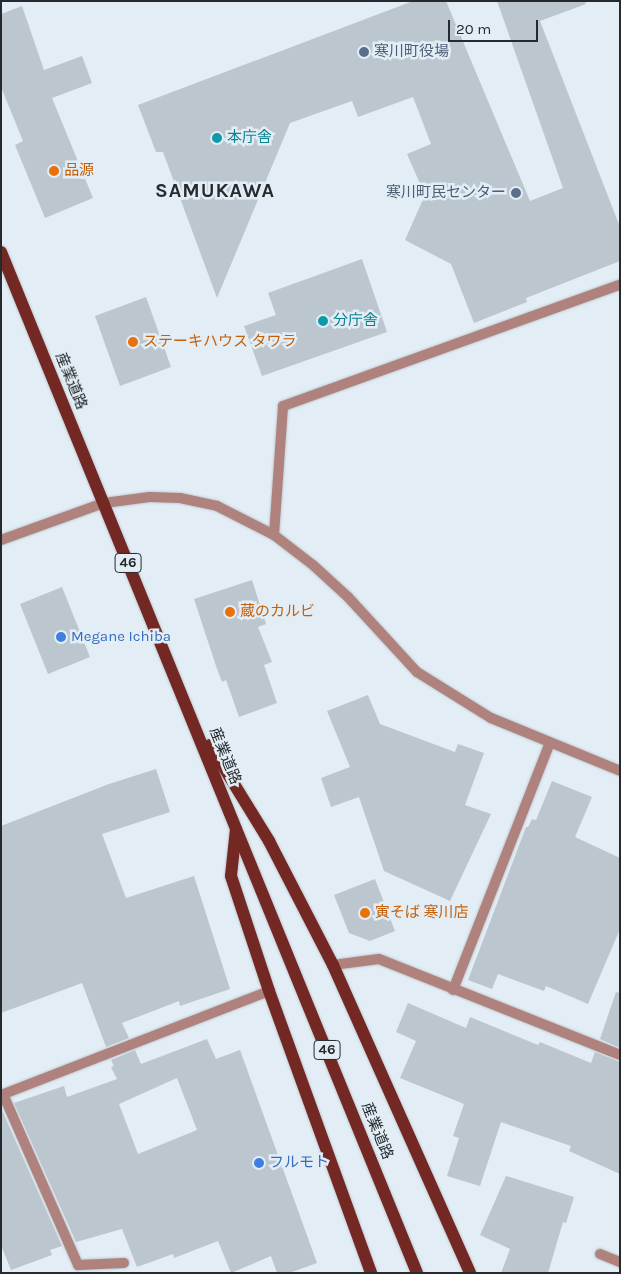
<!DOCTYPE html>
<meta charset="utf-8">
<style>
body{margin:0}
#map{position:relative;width:621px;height:1274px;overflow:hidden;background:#e2edf5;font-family:Karla,"Noto Sans JP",sans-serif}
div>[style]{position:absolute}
.building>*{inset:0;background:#bbc6ce}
.roads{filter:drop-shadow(0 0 1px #c0cad1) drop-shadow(0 0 1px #c0cad1)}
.minor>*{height:10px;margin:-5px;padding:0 5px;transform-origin:5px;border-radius:5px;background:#af827d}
.tertiary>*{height:10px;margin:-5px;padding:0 5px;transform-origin:5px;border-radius:5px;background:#af827d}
.primary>*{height:12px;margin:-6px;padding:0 6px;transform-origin:6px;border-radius:6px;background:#742824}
.dots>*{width:14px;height:14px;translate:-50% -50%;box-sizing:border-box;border:2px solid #e2edf5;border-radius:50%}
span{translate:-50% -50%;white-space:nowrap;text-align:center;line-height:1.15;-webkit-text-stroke:5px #e2edf5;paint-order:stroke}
.shield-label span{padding:1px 4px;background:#e2edf5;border:1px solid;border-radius:4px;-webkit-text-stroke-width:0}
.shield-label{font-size:14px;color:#262a2d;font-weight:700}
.service-label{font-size:15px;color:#4e5e75}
.left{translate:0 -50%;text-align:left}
.right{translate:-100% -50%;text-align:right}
.culture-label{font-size:15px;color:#0d838f}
.food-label{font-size:15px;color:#c56008}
.street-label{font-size:15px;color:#262a2d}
.shop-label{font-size:15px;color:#366cbe}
.district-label{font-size:20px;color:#262a2d;font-weight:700;letter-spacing:1px}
.frame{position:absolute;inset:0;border:2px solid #262a2d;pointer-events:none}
.scale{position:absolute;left:448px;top:20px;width:90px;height:22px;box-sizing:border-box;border:2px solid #262a2d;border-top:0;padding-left:6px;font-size:15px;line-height:18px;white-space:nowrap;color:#262a2d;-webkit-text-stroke:4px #e2edf5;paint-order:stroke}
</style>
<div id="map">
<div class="building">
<i style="clip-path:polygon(413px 1px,446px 1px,530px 201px,563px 188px,497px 1px,585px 1px,586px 4px,540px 21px,620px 227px,620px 261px,526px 298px,527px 302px,474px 323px,451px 264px,405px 240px,425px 195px,407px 154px,431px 144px,413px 97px,358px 117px,352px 101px,290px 123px,217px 298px,163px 152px,156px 152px,138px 105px)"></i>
<i style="clip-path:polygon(22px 6px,44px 70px,82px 56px,92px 83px,52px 98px,93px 198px,45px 218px,15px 145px,23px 141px,1px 87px,1px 14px)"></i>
<i style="clip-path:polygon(362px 259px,387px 332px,262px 376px,244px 326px,276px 315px,268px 293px)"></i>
<i style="clip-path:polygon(146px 297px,171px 367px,120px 386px,95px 316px)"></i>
<i style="clip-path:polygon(252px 580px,266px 624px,258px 627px,272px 662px,264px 665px,277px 703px,239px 717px,226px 680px,222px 682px,216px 666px,194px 599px)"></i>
<i style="clip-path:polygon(62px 587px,90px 657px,48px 674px,20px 604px)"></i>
<i style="clip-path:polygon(368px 695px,380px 724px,455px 752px,458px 744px,484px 753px,465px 805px,491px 814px,450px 901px,384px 871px,359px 797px,331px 807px,321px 778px,350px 767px,327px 711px)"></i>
<i style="clip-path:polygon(156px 769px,170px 812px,102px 834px,126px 898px,194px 876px,230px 989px,180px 1006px,179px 1001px,122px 1023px,129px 1038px,106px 1047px,82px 983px,1px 1013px,1px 826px,109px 784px)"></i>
<i style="clip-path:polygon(552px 781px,592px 797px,575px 837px,620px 858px,620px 929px,588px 1004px,546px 986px,544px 991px,498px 974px,492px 989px,468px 980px,526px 827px,528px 827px,532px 819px,536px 820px)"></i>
<i style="clip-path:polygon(375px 879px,395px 931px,370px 941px,349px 933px,334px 895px)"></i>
<i style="clip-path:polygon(616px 992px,620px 993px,620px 1048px,600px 1039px)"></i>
<i style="clip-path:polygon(408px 1003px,466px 1028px,470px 1017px,538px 1045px,540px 1042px,591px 1063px,595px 1052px,620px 1062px,620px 1174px,569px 1151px,571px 1146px,501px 1122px,480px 1186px,447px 1176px,459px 1138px,453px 1136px,464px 1104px,400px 1078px,416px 1041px,396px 1032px)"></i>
<i style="clip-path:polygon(evenodd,207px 1039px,216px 1059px,240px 1050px,317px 1263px,289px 1273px,277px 1273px,271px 1256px,231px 1273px,218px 1241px,174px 1258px,173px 1254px,137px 1267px,122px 1229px,76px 1242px,14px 1103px,64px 1086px,67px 1097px,117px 1079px,111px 1067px,114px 1066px,111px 1060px,135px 1050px,141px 1064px,207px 1039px,177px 1078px,197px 1130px,138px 1154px,119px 1104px,177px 1078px)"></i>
<i style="clip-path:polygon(1px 1108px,62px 1246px,50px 1250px,52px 1255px,11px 1270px,1px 1245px)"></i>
<i style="clip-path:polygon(506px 1176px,574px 1197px,566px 1223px,563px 1222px,548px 1273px,501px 1273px,510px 1249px,480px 1235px)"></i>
</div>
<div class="roads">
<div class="minor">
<i style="left:274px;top:535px;width:129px;rotate:-86deg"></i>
<i style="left:283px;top:406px;width:358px;rotate:-19.8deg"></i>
<i style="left:333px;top:965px;width:46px;rotate:-7.4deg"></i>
<i style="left:379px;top:959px;width:259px;rotate:21.7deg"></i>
<i style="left:453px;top:990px;width:265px;rotate:-68.6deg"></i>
<i style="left:3px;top:1094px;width:187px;rotate:66.3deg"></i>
<i style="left:78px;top:1265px;width:46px;rotate:-2.5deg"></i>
<i style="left:1px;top:1095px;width:287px;rotate:-21.2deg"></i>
<i style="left:600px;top:1254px;width:22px;rotate:22deg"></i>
</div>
<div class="tertiary">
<i style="left:1px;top:540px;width:109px;rotate:-19.8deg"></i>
<i style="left:104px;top:503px;width:46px;rotate:-7.4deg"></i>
<i style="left:150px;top:497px;width:30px;rotate:2deg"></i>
<i style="left:180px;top:498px;width:38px;rotate:12deg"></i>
<i style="left:217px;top:506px;width:64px;rotate:27deg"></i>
<i style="left:274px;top:535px;width:49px;rotate:37.6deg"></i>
<i style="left:313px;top:565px;width:47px;rotate:42.4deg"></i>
<i style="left:348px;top:597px;width:102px;rotate:47.4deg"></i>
<i style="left:417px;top:672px;width:87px;rotate:31.9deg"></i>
<i style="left:491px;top:718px;width:139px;rotate:22.3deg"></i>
</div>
<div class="primary">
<i style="left:1px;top:252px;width:1102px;rotate:67.83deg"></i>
<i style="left:210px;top:745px;width:113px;rotate:58.4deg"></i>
<i style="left:269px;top:841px;width:140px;rotate:62.7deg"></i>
<i style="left:333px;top:965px;width:337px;rotate:66deg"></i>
<i style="left:236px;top:829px;width:47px;rotate:96.1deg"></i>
<i style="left:231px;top:876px;width:121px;rotate:71.7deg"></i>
<i style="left:269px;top:991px;width:300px;rotate:70.1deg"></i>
</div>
</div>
<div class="dots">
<i style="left:364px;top:52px;background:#5c6f8a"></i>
<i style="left:217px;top:138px;background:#0f9aa8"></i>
<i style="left:54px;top:171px;background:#e8710a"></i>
<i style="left:516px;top:193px;background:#5c6f8a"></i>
<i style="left:323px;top:321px;background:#0f9aa8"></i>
<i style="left:133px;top:342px;background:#e8710a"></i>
<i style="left:230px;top:612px;background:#e8710a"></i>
<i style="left:61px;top:637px;background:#3f7fe0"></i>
<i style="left:365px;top:913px;background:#e8710a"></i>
<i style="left:259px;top:1163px;background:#3f7fe0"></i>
</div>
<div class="shield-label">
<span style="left:128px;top:563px">46</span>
<span style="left:327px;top:1050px">46</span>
</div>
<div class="service-label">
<span class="left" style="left:374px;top:52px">寒川町役場</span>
<span class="right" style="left:506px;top:193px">寒川町民センター</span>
</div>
<div class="culture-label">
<span class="left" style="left:227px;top:138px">本庁舎</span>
<span class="left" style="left:333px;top:321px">分庁舎</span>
</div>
<div class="food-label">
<span class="left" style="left:64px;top:171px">品源</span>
<span class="left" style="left:143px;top:342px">ステーキハウス タワラ</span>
<span class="left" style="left:240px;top:612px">蔵のカルビ</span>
<span class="left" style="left:375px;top:913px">寅そば 寒川店</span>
</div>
<div class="street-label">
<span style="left:71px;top:381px;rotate:68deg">産業道路</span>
<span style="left:225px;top:756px;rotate:68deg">産業道路</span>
<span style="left:377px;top:1131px;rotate:68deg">産業道路</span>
</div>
<div class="shop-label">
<span class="left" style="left:71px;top:637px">Megane Ichiba</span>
<span class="left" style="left:269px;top:1163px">フルモト</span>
</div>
<div class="district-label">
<span style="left:215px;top:190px">SAMUKAWA</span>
</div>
<div class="frame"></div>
<div class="scale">20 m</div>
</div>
